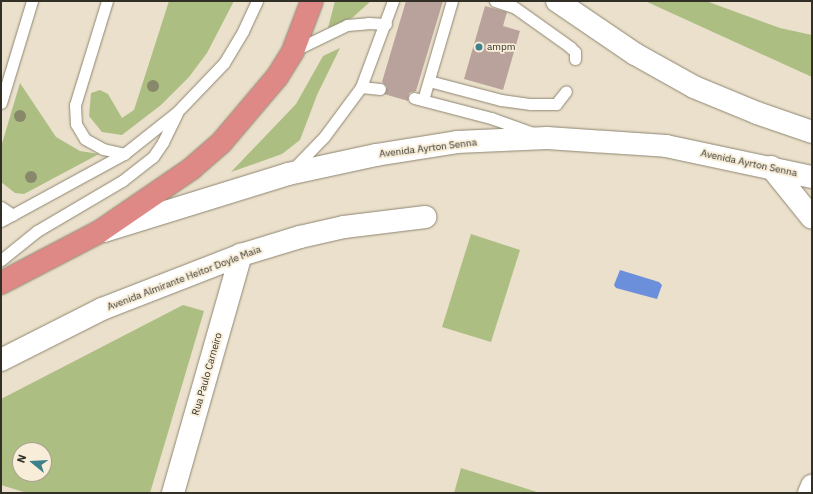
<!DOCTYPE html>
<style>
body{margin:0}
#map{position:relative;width:813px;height:494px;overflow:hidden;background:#eae0cb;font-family:"IBM Plex Sans",sans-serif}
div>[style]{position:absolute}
.green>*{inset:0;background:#adbe83}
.water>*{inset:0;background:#6b8fda}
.building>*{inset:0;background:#b9a29b}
.roads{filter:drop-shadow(0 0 1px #8e8572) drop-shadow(0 0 1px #8e8572)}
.lane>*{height:11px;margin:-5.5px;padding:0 5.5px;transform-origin:5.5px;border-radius:5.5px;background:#fff}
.street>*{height:22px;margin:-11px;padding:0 11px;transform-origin:11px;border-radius:11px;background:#fff}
.secondary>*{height:22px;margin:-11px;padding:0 11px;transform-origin:11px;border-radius:11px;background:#fff}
.highway>*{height:22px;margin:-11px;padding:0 11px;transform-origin:11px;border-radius:11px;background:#de8986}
.trees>*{width:12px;height:12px;margin:-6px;border-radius:50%;background:#88896b}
.dots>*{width:11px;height:11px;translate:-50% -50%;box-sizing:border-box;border:2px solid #f7edd8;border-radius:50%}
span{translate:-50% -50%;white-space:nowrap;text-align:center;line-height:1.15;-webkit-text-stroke:3.5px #f7edd8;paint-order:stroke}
.poi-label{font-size:10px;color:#322f27}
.left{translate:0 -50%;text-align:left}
.street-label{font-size:10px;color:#322f27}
.frame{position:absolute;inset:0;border:2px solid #322f27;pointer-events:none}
.north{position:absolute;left:12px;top:442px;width:40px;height:40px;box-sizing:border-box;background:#f7edd8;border:1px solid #a8a191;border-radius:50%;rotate:288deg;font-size:11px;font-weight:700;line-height:16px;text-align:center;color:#322f27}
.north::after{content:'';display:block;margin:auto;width:14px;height:18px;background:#3b828b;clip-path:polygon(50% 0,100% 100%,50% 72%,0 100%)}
</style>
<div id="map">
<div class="green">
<i style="clip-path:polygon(169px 1px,234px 1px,207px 53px,189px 77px,161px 105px,122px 135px,102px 132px,89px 116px,91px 93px,100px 90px,108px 94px,122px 118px,134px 110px)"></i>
<i style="clip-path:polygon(335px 1px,371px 1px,352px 18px,328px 28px)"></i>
<i style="clip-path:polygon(645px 1px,706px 1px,780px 28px,812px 35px,812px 77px)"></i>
<i style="clip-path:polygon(340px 48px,317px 95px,300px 140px,282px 154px,231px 172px,296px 104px,323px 56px)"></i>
<i style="clip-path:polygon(20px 83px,56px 137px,80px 151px,99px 154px,24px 194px,15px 193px,1px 182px,1px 147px)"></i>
<i style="clip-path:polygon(471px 234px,520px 250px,491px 342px,442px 327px)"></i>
<i style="clip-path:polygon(evenodd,183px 305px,204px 311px,150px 493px,27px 493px,1px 485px,1px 399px,183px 305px,20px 450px,44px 450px,44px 474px,20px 474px,20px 450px)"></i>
<i style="clip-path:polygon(461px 468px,540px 493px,454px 493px)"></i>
</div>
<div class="water">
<i style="clip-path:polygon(620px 270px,659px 282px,662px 285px,657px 299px,616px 288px,614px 285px)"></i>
</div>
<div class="building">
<i style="clip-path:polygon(406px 1px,443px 1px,416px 91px,409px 93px,408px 101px,384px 94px,387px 87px,382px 82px)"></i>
<i style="clip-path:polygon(485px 6px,507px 12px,503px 26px,520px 31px,503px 90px,464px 79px)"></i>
</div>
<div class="roads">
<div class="lane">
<i style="left:107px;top:1px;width:109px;rotate:107.1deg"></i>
<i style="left:75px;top:105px;width:19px;rotate:87deg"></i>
<i style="left:76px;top:124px;width:17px;rotate:59deg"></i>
<i style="left:85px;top:139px;width:21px;rotate:29deg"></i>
<i style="left:103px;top:149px;width:22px;rotate:13deg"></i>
<i style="left:495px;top:1px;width:20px;rotate:18deg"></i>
<i style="left:514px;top:7px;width:69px;rotate:35.5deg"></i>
<i style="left:570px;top:47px;width:7px;rotate:45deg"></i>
<i style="left:575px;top:52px;width:7px;rotate:90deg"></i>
<i style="left:295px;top:50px;width:58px;rotate:-25.7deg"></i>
<i style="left:347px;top:25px;width:21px;rotate:-5deg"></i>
<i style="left:368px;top:23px;width:18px;rotate:3deg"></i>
<i style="left:429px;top:81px;width:74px;rotate:14.8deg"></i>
<i style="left:501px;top:100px;width:30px;rotate:8deg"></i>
<i style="left:531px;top:104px;width:25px"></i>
<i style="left:556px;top:104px;width:16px;rotate:-52deg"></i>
<i style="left:361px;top:87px;width:19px;rotate:6deg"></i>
<i style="left:414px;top:98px;width:80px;rotate:14.6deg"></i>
<i style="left:491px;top:118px;width:45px;rotate:19.7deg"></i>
<i style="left:423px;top:100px;width:103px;rotate:-73.7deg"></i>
<i style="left:1px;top:103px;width:107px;rotate:-73.1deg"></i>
<i style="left:291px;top:171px;width:47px;rotate:-45.9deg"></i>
<i style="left:324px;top:137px;width:62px;rotate:-53.5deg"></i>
<i style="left:361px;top:87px;width:92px;rotate:-69.6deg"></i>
<i style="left:1px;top:207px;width:14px;rotate:34deg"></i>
<i style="left:1px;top:221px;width:140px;rotate:-28.6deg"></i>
<i style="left:124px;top:154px;width:68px;rotate:-38.4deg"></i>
<i style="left:177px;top:112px;width:68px;rotate:-46.2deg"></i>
<i style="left:224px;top:63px;width:37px;rotate:-59deg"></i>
<i style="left:243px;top:31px;width:33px;rotate:-65deg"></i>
<i style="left:1px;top:260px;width:46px;rotate:-38.9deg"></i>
<i style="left:37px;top:231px;width:99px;rotate:-30.5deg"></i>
<i style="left:122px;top:181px;width:39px;rotate:-38deg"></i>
<i style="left:153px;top:157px;width:18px;rotate:-56deg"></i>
<i style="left:163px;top:142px;width:32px;rotate:-64deg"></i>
</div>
<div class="street">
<i style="left:771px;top:167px;width:65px;rotate:51.2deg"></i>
<i style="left:1px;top:360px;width:113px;rotate:-26.8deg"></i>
<i style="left:102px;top:309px;width:149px;rotate:-21.2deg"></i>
<i style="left:241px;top:255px;width:62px;rotate:-17deg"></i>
<i style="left:300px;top:237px;width:45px;rotate:-12.8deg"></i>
<i style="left:344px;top:227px;width:82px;rotate:-7deg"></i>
<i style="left:173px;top:493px;width:248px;rotate:-74.1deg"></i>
<i style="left:809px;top:493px;width:8px;rotate:-67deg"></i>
</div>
<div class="secondary">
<i style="left:557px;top:1px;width:94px;rotate:34.2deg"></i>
<i style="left:635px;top:54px;width:68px;rotate:29.2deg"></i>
<i style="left:694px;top:87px;width:68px;rotate:22.4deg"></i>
<i style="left:757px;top:113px;width:58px;rotate:19.1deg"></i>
<i style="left:104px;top:231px;width:193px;rotate:-17.2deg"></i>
<i style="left:288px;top:174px;width:90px;rotate:-12.2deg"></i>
<i style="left:376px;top:155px;width:82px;rotate:-9.1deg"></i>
<i style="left:457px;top:142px;width:90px;rotate:-2.5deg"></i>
<i style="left:547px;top:138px;width:119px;rotate:3.8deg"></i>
<i style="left:666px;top:146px;width:149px;rotate:12deg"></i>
</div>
<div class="highway">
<i style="left:1px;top:283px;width:110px;rotate:-27.5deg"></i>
<i style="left:99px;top:232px;width:112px;rotate:-34.4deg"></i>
<i style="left:191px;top:169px;width:40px;rotate:-41deg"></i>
<i style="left:221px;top:143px;width:87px;rotate:-49.7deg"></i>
<i style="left:277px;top:77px;width:31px;rotate:-58deg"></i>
<i style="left:293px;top:51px;width:53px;rotate:-69.2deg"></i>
</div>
</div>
<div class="trees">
<i style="left:153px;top:86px"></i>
<i style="left:20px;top:116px"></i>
<i style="left:31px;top:177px"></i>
</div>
<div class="dots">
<i style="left:479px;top:47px;background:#3b828b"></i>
</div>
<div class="poi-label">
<span class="left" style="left:487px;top:47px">ampm</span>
</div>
<div class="street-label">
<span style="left:428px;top:148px;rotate:-7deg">Avenida Ayrton Senna</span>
<span style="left:749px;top:163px;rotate:12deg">Avenida Ayrton Senna</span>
<span style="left:184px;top:278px;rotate:-21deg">Avenida Almirante Heitor Doyle Maia</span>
<span style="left:207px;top:374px;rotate:-74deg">Rua Paulo Carneiro</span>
</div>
<div class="frame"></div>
<div class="north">N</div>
</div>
